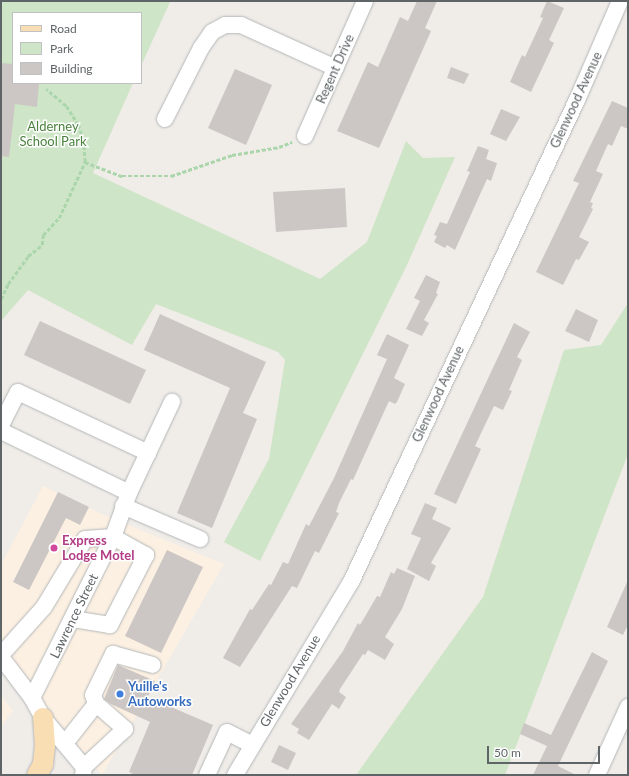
<!DOCTYPE html>
<style>
body{margin:0}
#map{position:relative;width:629px;height:776px;overflow:hidden;background:#f0ece8;font-family:Lato,sans-serif}
div>[style]{position:absolute}
.commercial>*{inset:0;background:#fcf0e2}
.green>*{inset:0;background:#cee5c7}
.building>*{inset:0;background:#ccc7c4}
.path>*{height:2.5px;margin-top:-1.25px;transform-origin:0;background:repeating-linear-gradient(90deg,#abd6ac 0 4px,transparent 0 6px)}
.roads{filter:drop-shadow(0 0 1px #b3b7b9) drop-shadow(0 0 1px #b3b7b9)}
.minor>*{height:16px;margin:-8px;padding:0 8px;transform-origin:8px;border-radius:8px;background:#fff}
.major>*{height:20px;margin:-10px;padding:0 10px;transform-origin:10px;border-radius:10px;background:#f9deb4}
.dots>*{width:11px;height:11px;translate:-50% -50%;box-sizing:border-box;border:2px solid #fff;border-radius:50%}
span{translate:-50% -50%;white-space:nowrap;text-align:center;line-height:1.15;-webkit-text-stroke:3px #fff;paint-order:stroke}
.street-label{font-size:13px;color:#5f6567}
.park-label{font-size:13px;color:#49813c}
.hotel-label{font-size:13px;color:#b23c85;font-weight:700}
.left{translate:0 -50%;text-align:left}
.shop-label{font-size:13px;color:#366cbe;font-weight:700}
.frame{position:absolute;inset:0;border:2px solid #5f6567;pointer-events:none}
.legend{position:absolute;left:12px;top:12px;width:130px;height:72px;box-sizing:border-box;background:#fff;border:1px solid #bfc1c2;margin:0;padding:5px 7px;list-style:none;font-size:12px;color:#5f6567}
.legend li{display:flex;align-items:center;gap:8px;height:20px}
.legend b{width:20px;border:1px solid #bfc1c2}
.scale{position:absolute;left:487px;top:746px;width:113px;height:18px;box-sizing:border-box;border:2px solid #5f6567;border-top:0;padding-left:5px;font-size:12px;line-height:14px;white-space:nowrap;color:#5f6567;-webkit-text-stroke:3px #fff;paint-order:stroke}
</style>
<div id="map">
<div class="commercial">
<i style="clip-path:polygon(43px 486px,104px 515px,224px 564px,102px 775px,1px 652px,1px 565px)"></i>
<i style="clip-path:polygon(1px 695px,13px 711px,1px 726px)"></i>
</div>
<div class="green">
<i style="clip-path:polygon(1px 1px,170px 2px,141px 66px,141px 13px,13px 13px,13px 83px,133px 83px,93px 173px,320px 279px,367px 242px,406px 141px,423px 158px,455px 157px,407px 265px,260px 561px,224px 542px,269px 459px,285px 360px,278px 352px,156px 304px,132px 345px,28px 290px,1px 321px)"></i>
<i style="clip-path:polygon(628px 303px,628px 454px,505px 775px,356px 775px,483px 597px,564px 350px,601px 345px)"></i>
</div>
<div class="building">
<i style="clip-path:polygon(417px 1px,437px 1px,425px 28px,431px 31px,379px 148px,337px 131px,368px 62px,378px 67px,400px 17px,408px 21px)"></i>
<i style="clip-path:polygon(547px 1px,564px 8px,549px 40px,554px 43px,531px 92px,510px 82px,522px 55px,525px 57px,543px 18px,540px 17px)"></i>
<i style="clip-path:polygon(1px 63px,13px 64px,13px 83px,39px 83px,37px 107px,15px 104px,9px 157px,1px 156px)"></i>
<i style="clip-path:polygon(451px 67px,469px 74px,464px 84px,447px 78px)"></i>
<i style="clip-path:polygon(235px 69px,272px 85px,246px 145px,208px 128px)"></i>
<i style="clip-path:polygon(612px 101px,628px 108px,628px 129px,621px 126px,612px 146px,608px 144px,596px 171px,603px 174px,590px 202px,593px 203px,591px 208px,593px 209px,579px 237px,589px 242px,579px 260px,576px 259px,563px 285px,536px 272px,579px 183px,573px 181px)"></i>
<i style="clip-path:polygon(501px 109px,520px 117px,506px 141px,490px 134px)"></i>
<i style="clip-path:polygon(478px 146px,489px 150px,486px 159px,497px 163px,491px 181px,487px 179px,455px 250px,447px 245px,445px 248px,434px 242px,437px 236px,434px 235px,440px 222px,447px 224px,470px 172px,467px 171px)"></i>
<i style="clip-path:polygon(345px 188px,347px 227px,276px 232px,273px 192px)"></i>
<i style="clip-path:polygon(426px 275px,440px 282px,436px 293px,438px 294px,424px 320px,429px 323px,422px 336px,406px 329px,420px 301px,414px 298px)"></i>
<i style="clip-path:polygon(576px 309px,598px 320px,589px 342px,565px 331px)"></i>
<i style="clip-path:polygon(160px 314px,266px 362px,243px 413px,257px 419px,212px 528px,177px 513px,230px 388px,144px 350px)"></i>
<i style="clip-path:polygon(40px 321px,146px 370px,130px 404px,24px 355px)"></i>
<i style="clip-path:polygon(514px 323px,530px 332px,517px 357px,522px 360px,509px 390px,512px 391px,503px 410px,494px 406px,475px 446px,481px 449px,456px 504px,434px 494px)"></i>
<i style="clip-path:polygon(387px 334px,409px 345px,394px 378px,405px 384px,397px 402px,395px 404px,389px 401px,353px 480px,351px 479px,339px 503px,336px 512px,339px 513px,319px 553px,315px 551px,297px 588px,292px 586px,240px 667px,223px 658px,250px 609px,252px 610px,269px 584px,271px 585px,283px 562px,288px 564px,306px 524px,309px 526px,334px 478px,387px 359px,377px 355px)"></i>
<i style="clip-path:polygon(58px 492px,89px 507px,80px 525px,66px 518px,29px 590px,13px 582px)"></i>
<i style="clip-path:polygon(425px 503px,437px 508px,432px 519px,451px 528px,431px 563px,436px 566px,429px 581px,407px 569px,421px 538px,411px 534px)"></i>
<i style="clip-path:polygon(167px 550px,203px 567px,161px 653px,125px 636px)"></i>
<i style="clip-path:polygon(397px 568px,415px 576px,402px 609px,385px 637px,394px 644px,385px 660px,368px 650px,365px 655px,363px 654px,340px 689px,339px 692px,346px 697px,339px 709px,332px 704px,309px 740px,297px 733px,299px 729px,291px 724px,343px 651px,358px 623px,360px 625px,377px 596px,380px 597px,391px 572px,394px 574px)"></i>
<i style="clip-path:polygon(628px 580px,628px 625px,623px 635px,607px 627px)"></i>
<i style="clip-path:polygon(592px 652px,608px 661px,558px 766px,576px 775px,533px 775px,547px 746px,520px 734px,524px 723px,551px 735px)"></i>
<i style="clip-path:polygon(118px 665px,155px 681px,148px 697px,213px 725px,192px 775px,135px 775px,129px 772px,150px 722px,111px 704px,104px 699px)"></i>
<i style="clip-path:polygon(279px 745px,296px 753px,288px 770px,271px 762px)"></i>
</div>
<div class="path">
<i style="left:85px;top:162px;width:40px;rotate:21deg"></i>
<i style="left:122px;top:176px;width:49px"></i>
<i style="left:171px;top:176px;width:65px;rotate:-19deg"></i>
<i style="left:232px;top:155px;width:48px;rotate:-9.7deg"></i>
<i style="left:279px;top:147px;width:14px;rotate:-21deg"></i>
<i style="left:1px;top:299px;width:17px;rotate:-65deg"></i>
<i style="left:8px;top:284px;width:34px;rotate:-54deg"></i>
<i style="left:28px;top:256px;width:18px;rotate:-38deg"></i>
<i style="left:42px;top:245px;width:10px;rotate:-84deg"></i>
<i style="left:43px;top:235px;width:23px;rotate:-47deg"></i>
<i style="left:59px;top:218px;width:62px;rotate:-65.1deg"></i>
<i style="left:85px;top:162px;width:22px;rotate:-95deg"></i>
<i style="left:83px;top:140px;width:16px;rotate:-108deg"></i>
<i style="left:78px;top:125px;width:22px;rotate:-122deg"></i>
<i style="left:66px;top:106px;width:26px;rotate:-140deg"></i>
</div>
<div class="roads">
<div class="minor">
<i style="left:165px;top:119px;width:80px;rotate:-63.1deg"></i>
<i style="left:201px;top:48px;width:19px;rotate:-55deg"></i>
<i style="left:212px;top:32px;width:15px;rotate:-28deg"></i>
<i style="left:225px;top:25px;width:16px"></i>
<i style="left:241px;top:25px;width:104px;rotate:24.4deg"></i>
<i style="left:305px;top:136px;width:148px;rotate:-66deg"></i>
<i style="left:1px;top:425px;width:37px;rotate:-63deg"></i>
<i style="left:18px;top:392px;width:144px;rotate:25.1deg"></i>
<i style="left:1px;top:431px;width:142px;rotate:25.8deg"></i>
<i style="left:123px;top:506px;width:84px;rotate:23.2deg"></i>
<i style="left:1px;top:655px;width:64px;rotate:-48.1deg"></i>
<i style="left:44px;top:607px;width:79px;rotate:-58.9deg"></i>
<i style="left:85px;top:539px;width:28px;rotate:-4deg"></i>
<i style="left:113px;top:537px;width:38px;rotate:29deg"></i>
<i style="left:146px;top:555px;width:79px;rotate:117.2deg"></i>
<i style="left:110px;top:625px;width:37px;rotate:-171deg"></i>
<i style="left:1px;top:657px;width:51px;rotate:52.9deg"></i>
<i style="left:32px;top:698px;width:23px;rotate:61deg"></i>
<i style="left:43px;top:718px;width:64px;rotate:50.1deg"></i>
<i style="left:84px;top:767px;width:8px;rotate:97deg"></i>
<i style="left:32px;top:698px;width:180px;rotate:-63.3deg"></i>
<i style="left:113px;top:537px;width:47px;rotate:-70deg"></i>
<i style="left:129px;top:493px;width:101px;rotate:-64.7deg"></i>
<i style="left:66px;top:742px;width:48px;rotate:-51.7deg"></i>
<i style="left:96px;top:704px;width:9px;rotate:-108deg"></i>
<i style="left:93px;top:695px;width:46px;rotate:-64deg"></i>
<i style="left:113px;top:654px;width:41px;rotate:15.4deg"></i>
<i style="left:84px;top:767px;width:56px;rotate:-42.8deg"></i>
<i style="left:125px;top:729px;width:38px;rotate:-139deg"></i>
<i style="left:207px;top:775px;width:47px;rotate:-65.1deg"></i>
<i style="left:227px;top:732px;width:28px;rotate:27deg"></i>
<i style="left:235px;top:775px;width:227px;rotate:-59deg"></i>
<i style="left:352px;top:580px;width:530px;rotate:-64.89deg"></i>
<i style="left:577px;top:100px;width:108px;rotate:-66.5deg"></i>
<i style="left:597px;top:775px;width:75px;rotate:-65.5deg"></i>
</div>
<div class="major">
<i style="left:37px;top:775px;width:13px;rotate:-61deg"></i>
<i style="left:43px;top:764px;width:18px;rotate:-84deg"></i>
<i style="left:45px;top:746px;width:28px;rotate:-94deg"></i>
</div>
</div>
<div class="dots">
<i style="left:54px;top:548px;background:#d1479c"></i>
<i style="left:120px;top:694px;background:#3f7fe0"></i>
</div>
<div class="street-label">
<span style="left:335px;top:69px;rotate:-66deg">Regent Drive</span>
<span style="left:576px;top:100px;rotate:-65deg">Glenwood Avenue</span>
<span style="left:438px;top:394px;rotate:-65deg">Glenwood Avenue</span>
<span style="left:74px;top:616px;rotate:-64deg">Lawrence Street</span>
<span style="left:290px;top:681px;rotate:-59deg">Glenwood Avenue</span>
</div>
<div class="park-label">
<span style="left:53px;top:134px">Alderney<br>School Park</span>
</div>
<div class="hotel-label">
<span class="left" style="left:62px;top:548px">Express<br>Lodge Motel</span>
</div>
<div class="shop-label">
<span class="left" style="left:128px;top:694px">Yuille's<br>Autoworks</span>
</div>
<div class="frame"></div>
<ul class="legend">
<li><b style="height:5px;background:#f9deb4"></b>Road</li>
<li><b style="height:11px;background:#cee5c7"></b>Park</li>
<li><b style="height:11px;background:#ccc7c4"></b>Building</li>
</ul>
<div class="scale">50 m</div>
</div>
